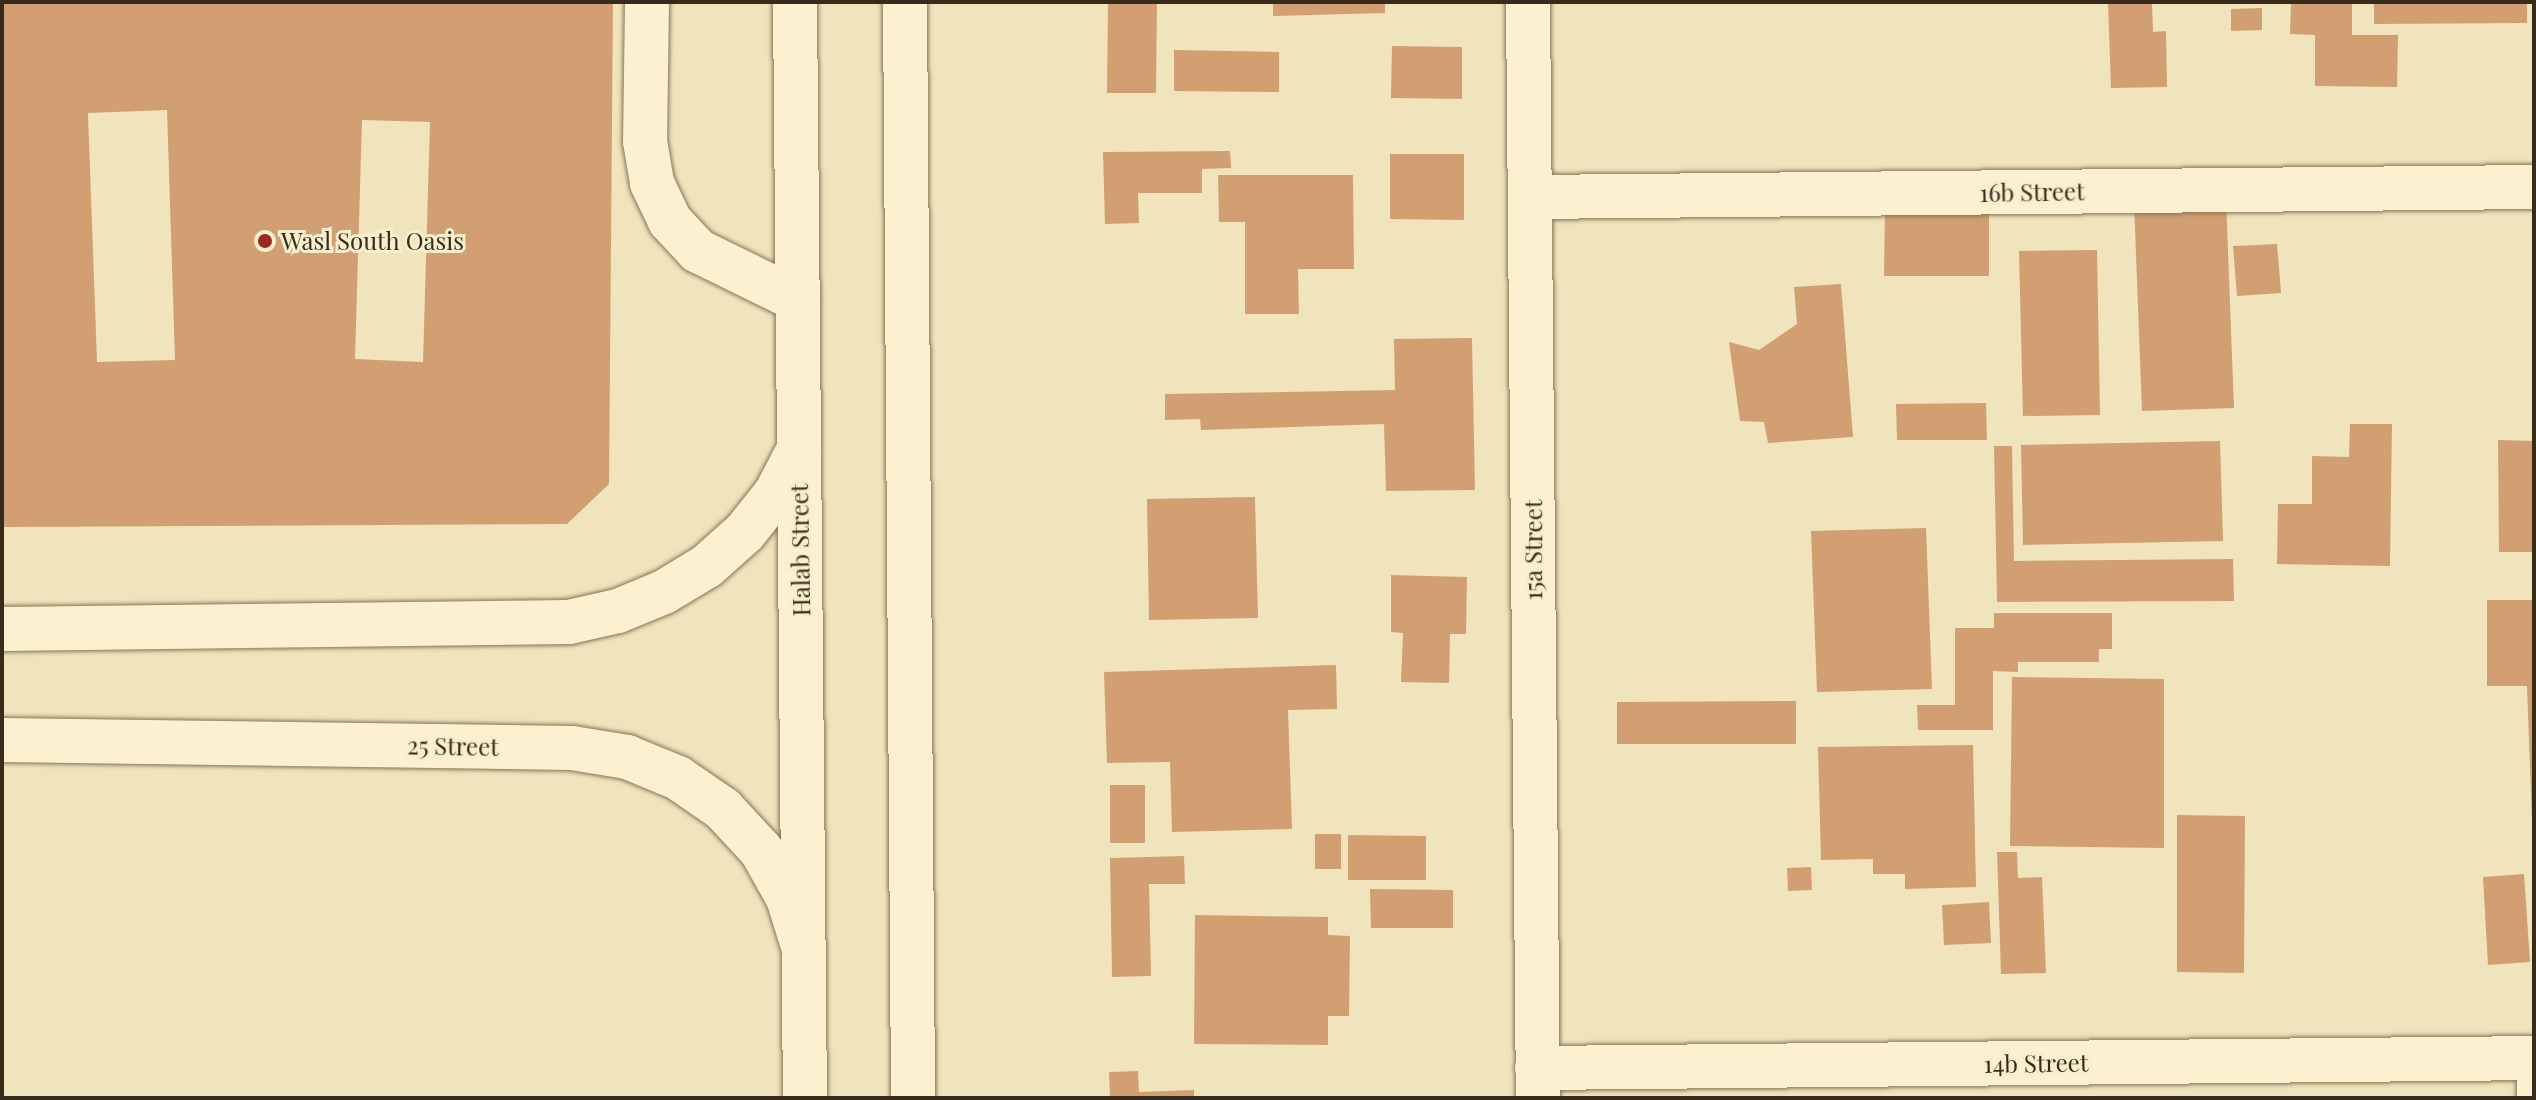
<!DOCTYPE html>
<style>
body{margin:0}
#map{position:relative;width:2536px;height:1100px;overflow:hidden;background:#f0e4bd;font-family:"Playfair Display",serif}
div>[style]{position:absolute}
.building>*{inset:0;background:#d19f71}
.roads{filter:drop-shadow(0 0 2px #897455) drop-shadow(0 0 2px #897455)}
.lane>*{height:30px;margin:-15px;padding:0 15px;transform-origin:15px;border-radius:15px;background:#fbf1d1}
.street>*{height:44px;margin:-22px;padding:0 22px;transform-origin:22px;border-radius:22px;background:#fbf1d1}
.secondary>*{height:44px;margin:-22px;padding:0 22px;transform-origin:22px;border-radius:22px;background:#fbf1d1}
.dots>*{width:22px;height:22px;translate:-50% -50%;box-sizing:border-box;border:4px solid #f7eecd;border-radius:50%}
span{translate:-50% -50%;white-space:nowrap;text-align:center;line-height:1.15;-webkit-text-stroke:6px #f7eecd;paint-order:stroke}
.street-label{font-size:24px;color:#382b1b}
.poi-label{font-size:24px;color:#382b1b}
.left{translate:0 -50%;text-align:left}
.frame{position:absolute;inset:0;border:4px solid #382b1b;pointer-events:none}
</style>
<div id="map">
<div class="building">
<i style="clip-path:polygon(evenodd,2px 2px,613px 2px,609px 484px,567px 524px,2px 527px,2px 2px,167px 110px,175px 360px,97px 362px,88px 113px,167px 110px,2px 2px,362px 120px,430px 122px,423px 362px,355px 359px,362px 120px)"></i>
<i style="clip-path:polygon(1108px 2px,1157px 2px,1156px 93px,1107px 93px)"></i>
<i style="clip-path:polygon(1273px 2px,1385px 2px,1385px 13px,1273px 16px)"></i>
<i style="clip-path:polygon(2108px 2px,2152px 2px,2153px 32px,2166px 31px,2167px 87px,2111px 88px)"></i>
<i style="clip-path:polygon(2291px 2px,2352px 2px,2352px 35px,2398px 35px,2397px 87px,2315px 86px,2315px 35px,2290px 34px)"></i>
<i style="clip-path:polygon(2374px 2px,2527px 2px,2527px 23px,2374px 24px)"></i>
<i style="clip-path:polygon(2262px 8px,2262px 30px,2231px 31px,2231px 9px)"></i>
<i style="clip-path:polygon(1392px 46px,1462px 47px,1462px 99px,1391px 98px)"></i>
<i style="clip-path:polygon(1174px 50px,1279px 52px,1279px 92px,1174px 91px)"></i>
<i style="clip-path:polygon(1230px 151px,1231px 168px,1202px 169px,1202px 193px,1138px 193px,1139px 223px,1105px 224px,1103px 152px)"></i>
<i style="clip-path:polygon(1390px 154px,1464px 154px,1464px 220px,1390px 219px)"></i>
<i style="clip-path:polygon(1218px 175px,1353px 175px,1354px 269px,1298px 269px,1299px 314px,1245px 314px,1245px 222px,1219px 222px)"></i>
<i style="clip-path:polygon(2226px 198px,2234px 408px,2142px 411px,2134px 202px)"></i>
<i style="clip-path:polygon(1885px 207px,1989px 207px,1989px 276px,1884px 276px)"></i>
<i style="clip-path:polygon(2277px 244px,2281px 293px,2237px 296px,2233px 246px)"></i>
<i style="clip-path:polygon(2097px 250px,2100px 415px,2023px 416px,2019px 251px)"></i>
<i style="clip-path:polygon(1841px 284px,1853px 437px,1768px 443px,1764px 422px,1740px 421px,1729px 342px,1759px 350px,1797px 324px,1794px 287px)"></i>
<i style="clip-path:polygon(1472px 338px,1475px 490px,1386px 491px,1384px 424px,1201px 430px,1200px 419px,1165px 420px,1165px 394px,1395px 390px,1394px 339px)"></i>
<i style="clip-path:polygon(1986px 403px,1987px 440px,1897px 440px,1896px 404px)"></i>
<i style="clip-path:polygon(2350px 424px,2392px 424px,2390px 566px,2277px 564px,2278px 504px,2312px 504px,2312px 456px,2349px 457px)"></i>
<i style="clip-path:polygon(2498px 440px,2534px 441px,2534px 552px,2499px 552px)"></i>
<i style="clip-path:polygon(2220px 441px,2223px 541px,2023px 545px,2021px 445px)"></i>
<i style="clip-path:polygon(1994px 446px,2012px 446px,2014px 561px,2233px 559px,2234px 601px,1997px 602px)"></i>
<i style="clip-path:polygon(1255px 497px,1258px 618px,1149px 620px,1147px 499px)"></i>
<i style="clip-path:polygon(1926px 528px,1932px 689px,1817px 692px,1811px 531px)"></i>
<i style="clip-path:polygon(1391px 575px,1467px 577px,1466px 634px,1450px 634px,1449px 683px,1401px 682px,1403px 633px,1391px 632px)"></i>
<i style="clip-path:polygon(2487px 600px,2534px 600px,2534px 875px,2527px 686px,2487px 686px)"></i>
<i style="clip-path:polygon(1994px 613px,2112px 613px,2112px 649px,2099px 649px,2099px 662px,2018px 662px,2018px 672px,1993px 671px,1993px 730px,1918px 730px,1917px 705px,1955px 705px,1955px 628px,1994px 628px)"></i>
<i style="clip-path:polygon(1336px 665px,1337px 709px,1288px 710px,1292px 829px,1172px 832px,1170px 762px,1107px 763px,1104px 672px)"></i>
<i style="clip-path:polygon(2012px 677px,2164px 679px,2164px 848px,2010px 846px)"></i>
<i style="clip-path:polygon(1796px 701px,1796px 744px,1617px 744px,1617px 702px)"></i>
<i style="clip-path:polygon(1973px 745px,1976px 887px,1905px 889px,1905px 874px,1873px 874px,1873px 859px,1821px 860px,1818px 747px)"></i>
<i style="clip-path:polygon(1110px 785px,1145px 785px,1145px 843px,1110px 843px)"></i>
<i style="clip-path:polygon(2177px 815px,2245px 816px,2244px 973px,2177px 972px)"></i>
<i style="clip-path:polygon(1315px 834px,1341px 834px,1341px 869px,1315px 869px)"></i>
<i style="clip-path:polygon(1348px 835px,1426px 836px,1426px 880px,1348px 880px)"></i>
<i style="clip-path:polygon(1997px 852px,2017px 852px,2018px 878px,2042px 877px,2046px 973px,2001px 974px)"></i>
<i style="clip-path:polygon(1184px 856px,1185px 884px,1149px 884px,1151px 976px,1112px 977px,1110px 858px)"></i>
<i style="clip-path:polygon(1811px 867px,1812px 890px,1788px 891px,1787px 868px)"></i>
<i style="clip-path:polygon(2524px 874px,2530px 962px,2488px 965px,2483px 877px)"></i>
<i style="clip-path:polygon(1370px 889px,1453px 890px,1453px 928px,1371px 928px)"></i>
<i style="clip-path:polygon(1989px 902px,1991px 943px,1944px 945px,1942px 905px)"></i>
<i style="clip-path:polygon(1195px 915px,1328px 917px,1328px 935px,1350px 936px,1349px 1016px,1328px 1016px,1328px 1045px,1194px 1044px)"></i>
<i style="clip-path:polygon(1138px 1071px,1139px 1092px,1194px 1090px,1194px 1098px,1110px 1098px,1109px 1072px)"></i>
</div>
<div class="roads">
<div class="lane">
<i style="left:2532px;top:1058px;width:40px;rotate:90deg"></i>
</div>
<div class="street">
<i style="left:647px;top:2px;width:139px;rotate:90.8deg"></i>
<i style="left:645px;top:141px;width:43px;rotate:80.5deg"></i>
<i style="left:652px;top:183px;width:42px;rotate:64.7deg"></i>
<i style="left:670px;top:221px;width:41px;rotate:47deg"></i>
<i style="left:698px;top:251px;width:111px;rotate:26.1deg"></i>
<i style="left:1528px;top:2px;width:1096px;rotate:89.48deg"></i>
<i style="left:1530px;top:197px;width:1004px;rotate:-0.57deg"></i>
<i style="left:2px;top:629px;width:567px;rotate:-0.71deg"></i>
<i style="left:569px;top:622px;width:50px;rotate:-12.7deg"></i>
<i style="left:618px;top:611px;width:50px;rotate:-22.4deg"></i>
<i style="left:664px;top:592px;width:50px;rotate:-31.2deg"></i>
<i style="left:707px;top:566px;width:51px;rotate:-41.8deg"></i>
<i style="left:745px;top:532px;width:50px;rotate:-51.5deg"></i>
<i style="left:776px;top:493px;width:50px;rotate:-62.4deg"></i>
<i style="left:2px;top:740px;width:570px;rotate:0.8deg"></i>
<i style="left:572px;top:748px;width:56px;rotate:9.3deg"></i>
<i style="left:627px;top:757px;width:55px;rotate:22.4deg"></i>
<i style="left:678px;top:778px;width:55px;rotate:34.6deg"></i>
<i style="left:723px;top:809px;width:56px;rotate:47.2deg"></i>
<i style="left:761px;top:850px;width:55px;rotate:60.6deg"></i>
<i style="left:788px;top:898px;width:47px;rotate:72.7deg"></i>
<i style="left:1537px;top:1068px;width:997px;rotate:-0.57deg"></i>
</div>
<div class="secondary">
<i style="left:795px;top:2px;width:1096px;rotate:89.48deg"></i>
<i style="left:905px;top:2px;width:1096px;rotate:89.58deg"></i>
</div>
</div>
<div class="dots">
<i style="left:265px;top:241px;background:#9c2822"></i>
</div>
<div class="street-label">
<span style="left:2032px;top:192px;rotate:-1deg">16b Street</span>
<span style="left:800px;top:550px;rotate:-91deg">Halab Street</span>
<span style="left:1533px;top:550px;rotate:-90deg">15a Street</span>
<span style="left:453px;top:746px;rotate:1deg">25 Street</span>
<span style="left:2036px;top:1063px;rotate:-1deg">14b Street</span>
</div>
<div class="poi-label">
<span class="left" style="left:281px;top:241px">Wasl South Oasis</span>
</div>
<div class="frame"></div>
</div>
